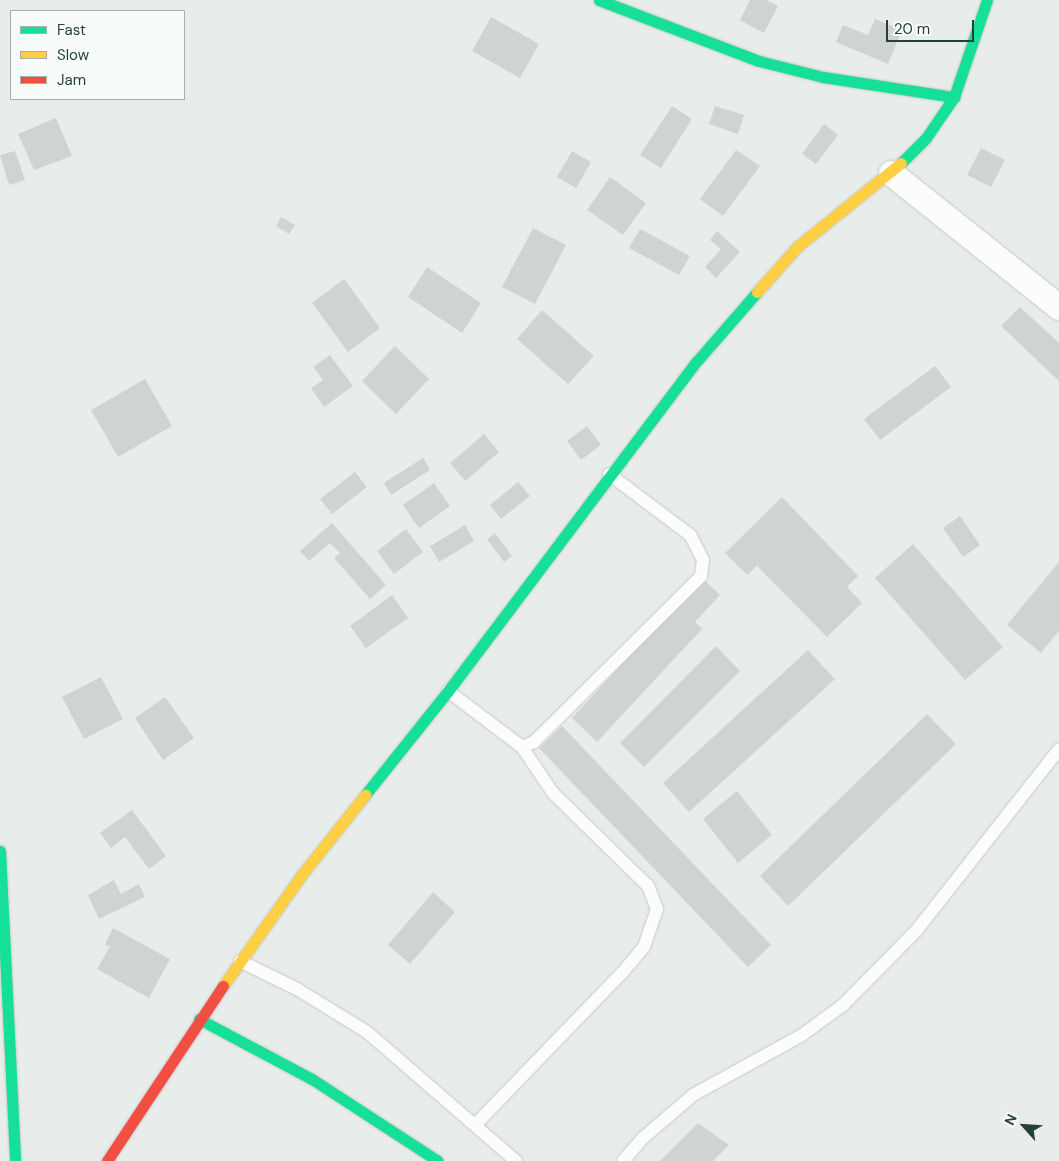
<!DOCTYPE html>
<style>
body{margin:0}
#map{position:relative;width:1059px;height:1161px;overflow:hidden;background:#e8edeb;font-family:"DM Sans",sans-serif}
div>[style]{position:absolute}
.building>*{inset:0;background:#cfd4d2}
.roads{filter:drop-shadow(0 0 1px #c5cac8) drop-shadow(0 0 1px #c5cac8)}
.lane>*{height:12px;margin:-6px;padding:0 6px;transform-origin:6px;border-radius:6px;background:#fcfcfc}
.street>*{height:25px;margin:-12.5px;padding:0 12.5px;transform-origin:12.5px;border-radius:12.5px;background:#fcfcfc}
.fast>*{height:11px;margin:-5.5px;padding:0 5.5px;transform-origin:5.5px;border-radius:5.5px;background:#16e098}
.slow>*{height:11px;margin:-5.5px;padding:0 5.5px;transform-origin:5.5px;border-radius:5.5px;background:#ffcf43}
.jam>*{height:11px;margin:-5.5px;padding:0 5.5px;transform-origin:5.5px;border-radius:5.5px;background:#f24e42}
span{translate:-50% -50%;white-space:nowrap;text-align:center;line-height:1.15;-webkit-text-stroke:4.5px #f7fbf9;paint-order:stroke}
.legend{position:absolute;left:10px;top:10px;width:175px;height:90px;box-sizing:border-box;background:#f7fbf9;border:1px solid #a3b1ad;margin:0;padding:6px 9px;list-style:none;font-size:15px;color:#24423a}
.legend li{display:flex;align-items:center;gap:10px;height:25px}
.legend b{width:25px;border:1px solid #a3b1ad}
.north{position:absolute;left:999px;top:1101px;width:50px;height:50px;-webkit-text-stroke:4px #f7fbf9;paint-order:stroke;rotate:296deg;font-size:14px;font-weight:700;line-height:20px;text-align:center;color:#24423a}
.north::after{content:'';display:block;margin:auto;width:18px;height:22px;background:#24423a;clip-path:polygon(50% 0,100% 100%,50% 72%,0 100%)}
.scale{position:absolute;left:886px;top:20px;width:88px;height:22px;box-sizing:border-box;border:2px solid #24423a;border-top:0;padding-left:6px;font-size:15px;line-height:18px;white-space:nowrap;color:#24423a;-webkit-text-stroke:4px #f7fbf9;paint-order:stroke}
</style>
<div id="map">
<div class="building">
<i style="clip-path:polygon(750px 0,766px 0,778px 6px,764px 33px,740px 20px)"></i>
<i style="clip-path:polygon(491px 17px,539px 44px,520px 78px,472px 51px)"></i>
<i style="clip-path:polygon(875px 19px,902px 30px,888px 64px,836px 42px,843px 25px,868px 35px)"></i>
<i style="clip-path:polygon(672px 106px,692px 119px,661px 168px,640px 155px)"></i>
<i style="clip-path:polygon(715px 106px,744px 115px,738px 134px,709px 124px)"></i>
<i style="clip-path:polygon(56px 118px,72px 156px,34px 170px,18px 134px)"></i>
<i style="clip-path:polygon(824px 124px,838px 135px,816px 164px,802px 154px)"></i>
<i style="clip-path:polygon(981px 148px,1005px 160px,991px 187px,967px 175px)"></i>
<i style="clip-path:polygon(736px 150px,760px 166px,723px 216px,700px 199px)"></i>
<i style="clip-path:polygon(15px 151px,25px 180px,9px 185px,0 155px)"></i>
<i style="clip-path:polygon(572px 151px,591px 162px,576px 188px,557px 177px)"></i>
<i style="clip-path:polygon(610px 177px,646px 203px,623px 235px,587px 210px)"></i>
<i style="clip-path:polygon(281px 217px,295px 225px,289px 234px,276px 226px)"></i>
<i style="clip-path:polygon(533px 228px,566px 245px,535px 304px,502px 287px)"></i>
<i style="clip-path:polygon(640px 229px,690px 256px,679px 275px,629px 248px)"></i>
<i style="clip-path:polygon(717px 231px,740px 252px,716px 278px,705px 267px,721px 249px,710px 240px)"></i>
<i style="clip-path:polygon(427px 267px,481px 303px,462px 333px,408px 297px)"></i>
<i style="clip-path:polygon(344px 279px,380px 328px,348px 352px,312px 303px)"></i>
<i style="clip-path:polygon(1020px 307px,1059px 343px,1059px 381px,1001px 326px)"></i>
<i style="clip-path:polygon(542px 310px,594px 356px,568px 384px,517px 339px)"></i>
<i style="clip-path:polygon(395px 346px,429px 379px,396px 414px,362px 381px)"></i>
<i style="clip-path:polygon(330px 355px,353px 386px,324px 407px,311px 388px,323px 380px,313px 367px)"></i>
<i style="clip-path:polygon(935px 366px,951px 387px,880px 440px,864px 419px)"></i>
<i style="clip-path:polygon(145px 379px,172px 426px,118px 457px,91px 410px)"></i>
<i style="clip-path:polygon(587px 426px,601px 445px,581px 460px,567px 441px)"></i>
<i style="clip-path:polygon(484px 434px,499px 452px,465px 481px,450px 463px)"></i>
<i style="clip-path:polygon(423px 458px,430px 470px,391px 495px,384px 483px)"></i>
<i style="clip-path:polygon(355px 472px,367px 487px,332px 514px,320px 499px)"></i>
<i style="clip-path:polygon(518px 482px,530px 496px,501px 519px,490px 505px)"></i>
<i style="clip-path:polygon(434px 483px,450px 506px,419px 528px,403px 505px)"></i>
<i style="clip-path:polygon(782px 497px,858px 576px,847px 587px,862px 603px,827px 637px,757px 566px,747px 575px,725px 553px)"></i>
<i style="clip-path:polygon(960px 516px,980px 545px,963px 557px,943px 528px)"></i>
<i style="clip-path:polygon(332px 523px,386px 585px,370px 599px,334px 558px,340px 553px,330px 543px,309px 561px,300px 551px)"></i>
<i style="clip-path:polygon(465px 525px,474px 541px,439px 562px,430px 546px)"></i>
<i style="clip-path:polygon(406px 529px,423px 552px,394px 574px,377px 551px)"></i>
<i style="clip-path:polygon(495px 533px,512px 556px,504px 562px,487px 539px)"></i>
<i style="clip-path:polygon(913px 544px,1003px 647px,965px 680px,875px 578px)"></i>
<i style="clip-path:polygon(1059px 562px,1059px 631px,1041px 653px,1007px 625px)"></i>
<i style="clip-path:polygon(702px 578px,720px 595px,695px 622px,702px 629px,597px 742px,572px 718px)"></i>
<i style="clip-path:polygon(392px 595px,408px 618px,366px 648px,350px 626px)"></i>
<i style="clip-path:polygon(716px 646px,740px 671px,644px 767px,620px 743px)"></i>
<i style="clip-path:polygon(808px 650px,835px 679px,689px 812px,663px 783px)"></i>
<i style="clip-path:polygon(101px 677px,123px 719px,84px 739px,62px 697px)"></i>
<i style="clip-path:polygon(165px 697px,194px 738px,163px 760px,135px 718px)"></i>
<i style="clip-path:polygon(927px 714px,956px 744px,788px 906px,760px 876px)"></i>
<i style="clip-path:polygon(562px 726px,771px 945px,748px 967px,539px 748px)"></i>
<i style="clip-path:polygon(737px 791px,772px 835px,738px 863px,703px 819px)"></i>
<i style="clip-path:polygon(132px 810px,166px 856px,149px 869px,125px 837px,111px 848px,100px 833px)"></i>
<i style="clip-path:polygon(114px 880px,121px 894px,139px 884px,145px 897px,99px 919px,88px 895px)"></i>
<i style="clip-path:polygon(433px 892px,455px 912px,410px 964px,388px 945px)"></i>
<i style="clip-path:polygon(113px 928px,170px 959px,149px 998px,97px 969px,110px 946px,105px 945px)"></i>
<i style="clip-path:polygon(698px 1123px,729px 1145px,713px 1161px,660px 1161px)"></i>
</div>
<div class="roads">
<div class="lane">
<i style="left:448px;top:691px;width:93px;rotate:37.1deg"></i>
<i style="left:522px;top:747px;width:13px;rotate:-23deg"></i>
<i style="left:534px;top:742px;width:235px;rotate:-44.8deg"></i>
<i style="left:701px;top:576px;width:16px;rotate:-83deg"></i>
<i style="left:703px;top:560px;width:28px;rotate:-117deg"></i>
<i style="left:690px;top:535px;width:101px;rotate:-143deg"></i>
<i style="left:240px;top:961px;width:64px;rotate:26.2deg"></i>
<i style="left:297px;top:989px;width:82px;rotate:31.6deg"></i>
<i style="left:367px;top:1032px;width:197px;rotate:40.9deg"></i>
<i style="left:476px;top:1124px;width:210px;rotate:-46deg"></i>
<i style="left:622px;top:973px;width:34px;rotate:-50deg"></i>
<i style="left:644px;top:947px;width:40px;rotate:-71.1deg"></i>
<i style="left:657px;top:909px;width:25px;rotate:-111deg"></i>
<i style="left:648px;top:886px;width:133px;rotate:-135.6deg"></i>
<i style="left:553px;top:793px;width:55px;rotate:-124deg"></i>
<i style="left:623px;top:1161px;width:30px;rotate:-49deg"></i>
<i style="left:643px;top:1138px;width:66px;rotate:-40.7deg"></i>
<i style="left:693px;top:1095px;width:124px;rotate:-28.8deg"></i>
<i style="left:802px;top:1035px;width:51px;rotate:-36.2deg"></i>
<i style="left:843px;top:1005px;width:104px;rotate:-45.4deg"></i>
<i style="left:916px;top:931px;width:231px;rotate:-51.8deg"></i>
</div>
<div class="street">
<i style="left:891px;top:173px;width:215px;rotate:38.6deg"></i>
</div>
<div class="fast">
<i style="left:599px;top:0;width:171px;rotate:20.9deg"></i>
<i style="left:759px;top:61px;width:66px;rotate:14deg"></i>
<i style="left:823px;top:77px;width:133px;rotate:8.7deg"></i>
<i style="left:901px;top:163px;width:35px;rotate:-45deg"></i>
<i style="left:926px;top:138px;width:50px;rotate:-55.7deg"></i>
<i style="left:954px;top:97px;width:102px;rotate:-71.2deg"></i>
<i style="left:365px;top:795px;width:133px;rotate:-51.4deg"></i>
<i style="left:448px;top:691px;width:413px;rotate:-53deg"></i>
<i style="left:697px;top:361px;width:91px;rotate:-49deg"></i>
<i style="left:0;top:851px;width:310px;rotate:87.2deg"></i>
<i style="left:199px;top:1019px;width:128px;rotate:28deg"></i>
<i style="left:312px;top:1079px;width:150px;rotate:33.1deg"></i>
</div>
<div class="slow">
<i style="left:757px;top:292px;width:62px;rotate:-48.3deg"></i>
<i style="left:798px;top:246px;width:132px;rotate:-38.9deg"></i>
<i style="left:223px;top:986px;width:138px;rotate:-54.7deg"></i>
<i style="left:303px;top:873px;width:100px;rotate:-51.5deg"></i>
</div>
<div class="jam">
<i style="left:107px;top:1161px;width:210px;rotate:-56.5deg"></i>
</div>
</div>
<ul class="legend">
<li><b style="height:6px;background:#16e098"></b>Fast</li>
<li><b style="height:6px;background:#ffcf43"></b>Slow</li>
<li><b style="height:6px;background:#f24e42"></b>Jam</li>
</ul>
<div class="north">N</div>
<div class="scale">20 m</div>
</div>
